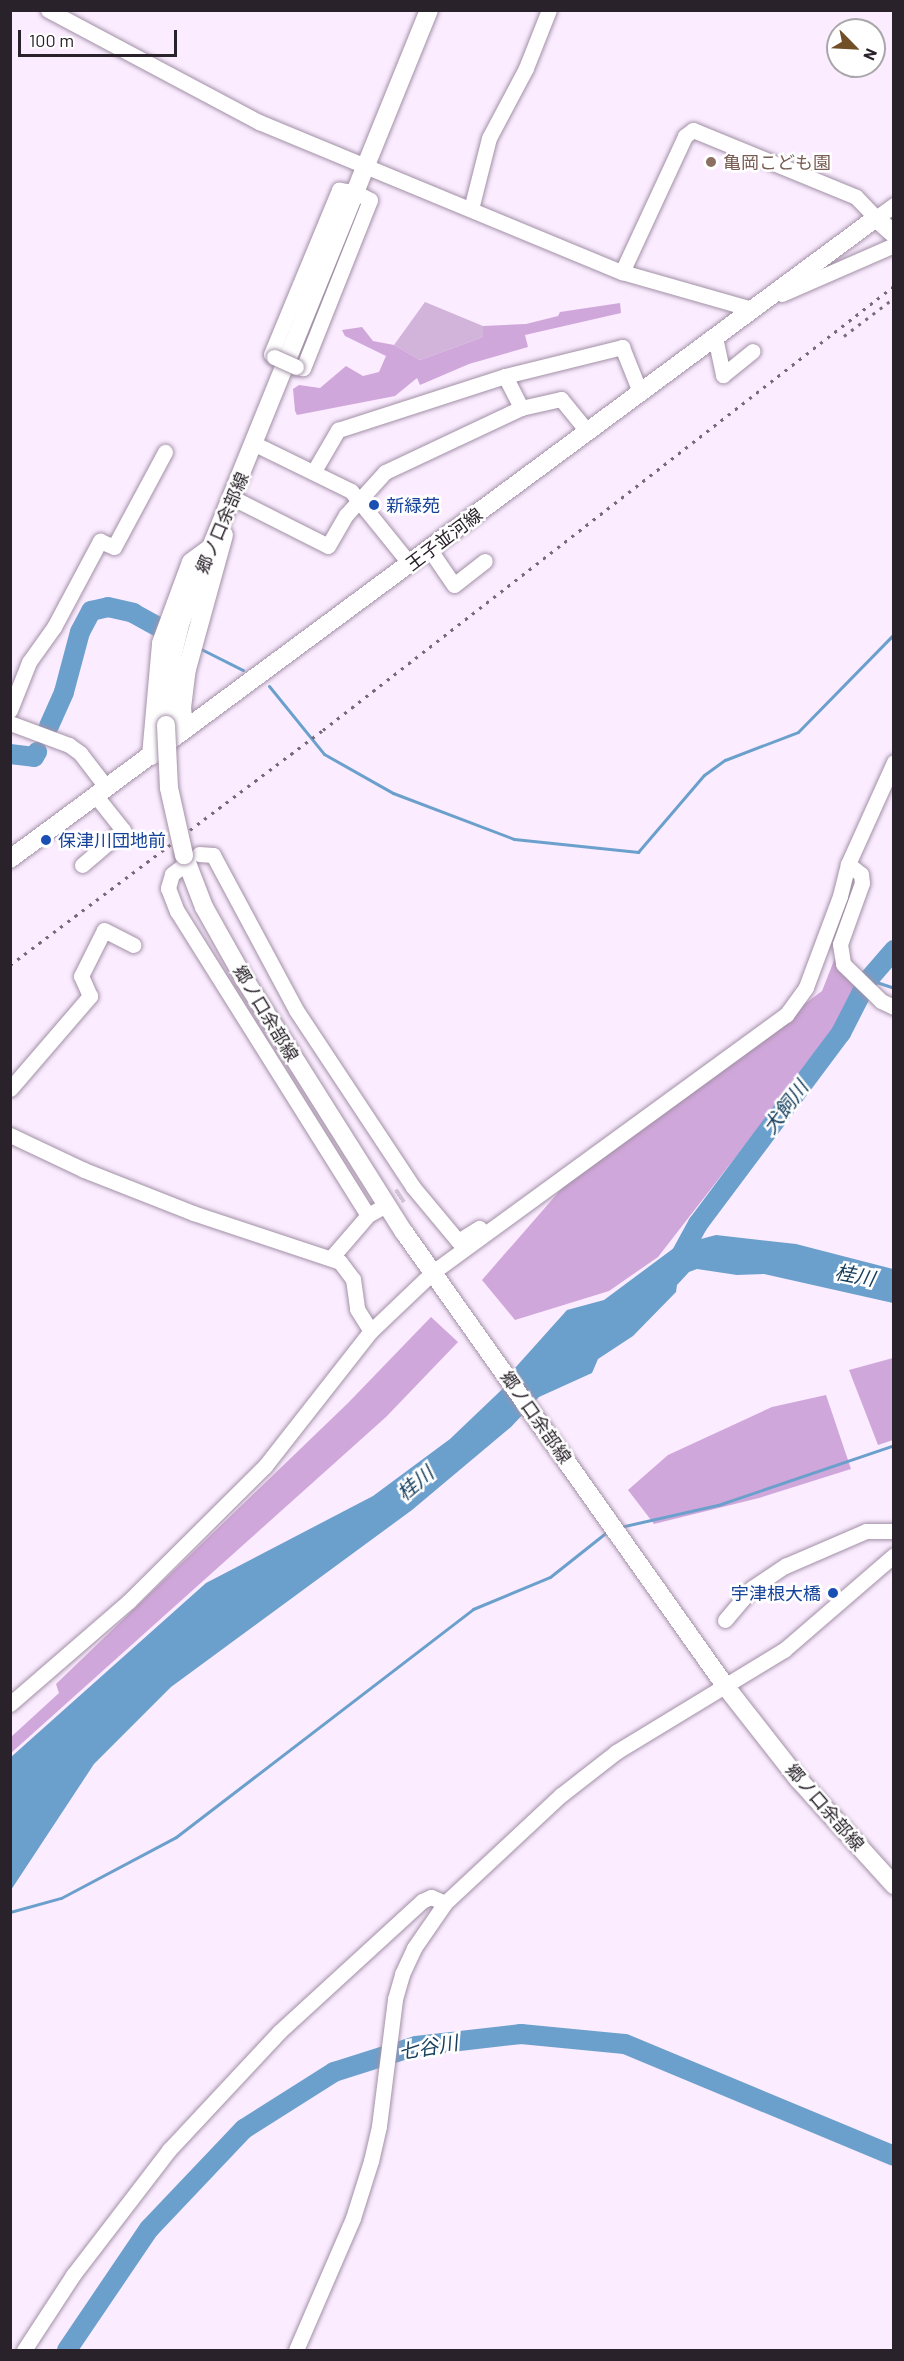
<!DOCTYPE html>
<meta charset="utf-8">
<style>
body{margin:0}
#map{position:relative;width:904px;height:2361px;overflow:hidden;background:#fbecff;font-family:Barlow,"Noto Sans JP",sans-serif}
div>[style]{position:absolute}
.green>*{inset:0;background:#d2b3da}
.forest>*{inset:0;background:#d0a7da}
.water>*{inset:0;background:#6ca0cc}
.stream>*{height:3px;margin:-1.5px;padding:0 1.5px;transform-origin:1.5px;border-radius:1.5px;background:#6ca0cc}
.river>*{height:20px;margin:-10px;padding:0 10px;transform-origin:10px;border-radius:10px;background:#6ca0cc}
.minor-tunnel>*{height:15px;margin-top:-7.5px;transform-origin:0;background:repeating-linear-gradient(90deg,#d1c4d4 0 15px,transparent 0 23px)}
.roads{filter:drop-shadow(0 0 2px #a290a6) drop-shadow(0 0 2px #a290a6)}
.minor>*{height:15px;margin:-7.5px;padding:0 7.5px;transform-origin:7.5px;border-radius:7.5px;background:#fff}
.major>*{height:18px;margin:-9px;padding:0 9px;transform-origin:9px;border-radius:9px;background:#fff}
.rail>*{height:3px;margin-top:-1.5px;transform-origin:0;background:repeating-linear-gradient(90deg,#766c78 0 3px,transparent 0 9px)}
.bridges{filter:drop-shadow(0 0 2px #a290a6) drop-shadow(0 0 2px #a290a6)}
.minor-bridge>*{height:15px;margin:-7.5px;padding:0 7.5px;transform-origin:7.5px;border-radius:7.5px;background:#fff}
.major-bridge>*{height:18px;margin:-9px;padding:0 9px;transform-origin:9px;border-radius:9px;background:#fff}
.dots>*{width:16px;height:16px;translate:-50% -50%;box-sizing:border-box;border:3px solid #fff;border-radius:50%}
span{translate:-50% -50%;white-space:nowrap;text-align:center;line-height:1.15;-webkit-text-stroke:5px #fff;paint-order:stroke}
.education-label{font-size:18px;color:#785e54}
.left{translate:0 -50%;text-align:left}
.transit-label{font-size:18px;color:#164399}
.right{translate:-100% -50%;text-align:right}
.street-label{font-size:18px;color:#29222a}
.water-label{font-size:20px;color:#18405e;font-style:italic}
.frame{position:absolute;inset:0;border:12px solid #29222a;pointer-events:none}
.north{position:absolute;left:826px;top:18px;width:60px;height:60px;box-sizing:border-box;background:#fff;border:2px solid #a9a7aa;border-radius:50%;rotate:114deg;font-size:16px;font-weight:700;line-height:24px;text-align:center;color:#29222a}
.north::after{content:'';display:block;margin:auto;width:21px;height:27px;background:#714f27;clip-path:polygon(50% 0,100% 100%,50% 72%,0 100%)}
.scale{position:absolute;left:18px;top:30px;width:159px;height:27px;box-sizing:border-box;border:3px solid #29222a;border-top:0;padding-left:8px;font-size:18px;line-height:21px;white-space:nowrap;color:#29222a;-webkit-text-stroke:4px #fff;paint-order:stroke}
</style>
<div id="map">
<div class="green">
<i style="clip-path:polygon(425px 302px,483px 326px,483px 337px,420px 360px,394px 345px)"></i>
</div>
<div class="forest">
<i style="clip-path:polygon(620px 303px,621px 313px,525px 335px,528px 347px,469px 364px,420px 385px,417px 378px,395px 396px,297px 415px,295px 411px,293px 389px,299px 385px,320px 388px,346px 366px,363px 376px,379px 372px,386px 356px,345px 336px,342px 330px,362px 327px,373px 341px,394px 345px,420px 360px,483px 337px,483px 326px,526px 324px,558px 316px,560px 312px)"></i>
<i style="clip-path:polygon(835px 958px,855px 986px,845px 1016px,658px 1257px,609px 1291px,515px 1320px,482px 1280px,570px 1179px,822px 991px)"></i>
<i style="clip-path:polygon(431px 1317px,458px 1342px,386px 1417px,11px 1753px,11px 1737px,59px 1693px,56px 1684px,348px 1403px)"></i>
<i style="clip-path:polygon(893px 1358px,893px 1440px,878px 1445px,849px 1370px)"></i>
<i style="clip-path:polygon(826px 1395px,851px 1469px,759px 1498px,654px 1524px,628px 1490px,668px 1455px,772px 1407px)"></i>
</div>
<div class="water">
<i style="clip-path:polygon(716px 1235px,796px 1244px,893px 1269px,893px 1303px,764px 1274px,737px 1275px,697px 1269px,689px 1272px,677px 1285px,676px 1292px,633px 1336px,598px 1359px,592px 1373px,539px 1397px,511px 1427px,412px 1510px,171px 1687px,94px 1764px,11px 1890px,11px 1757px,206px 1583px,373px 1496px,450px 1439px,516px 1376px,515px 1368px,567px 1310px,604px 1300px,678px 1245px)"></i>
</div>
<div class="stream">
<i style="left:201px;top:649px;width:47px;rotate:26.6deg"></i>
<i style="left:269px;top:686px;width:87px;rotate:51deg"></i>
<i style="left:324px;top:754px;width:79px;rotate:29.5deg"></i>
<i style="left:393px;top:793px;width:129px;rotate:20.8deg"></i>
<i style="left:514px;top:839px;width:125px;rotate:6deg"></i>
<i style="left:638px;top:852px;width:101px;rotate:-49.4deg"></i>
<i style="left:704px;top:775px;width:26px;rotate:-36deg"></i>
<i style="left:725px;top:760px;width:78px;rotate:-21deg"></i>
<i style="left:798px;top:732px;width:137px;rotate:-45.6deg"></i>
<i style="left:870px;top:980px;width:25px;rotate:18deg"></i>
<i style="left:620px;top:1527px;width:100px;rotate:-12.7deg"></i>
<i style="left:718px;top:1505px;width:186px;rotate:-18.8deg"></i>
<i style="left:10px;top:1912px;width:53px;rotate:-15.4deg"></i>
<i style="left:61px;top:1898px;width:130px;rotate:-27.9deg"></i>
<i style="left:176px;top:1837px;width:374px;rotate:-37.5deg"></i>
<i style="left:473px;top:1609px;width:83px;rotate:-22.6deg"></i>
<i style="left:550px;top:1577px;width:74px;rotate:-38.4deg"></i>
</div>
<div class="river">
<i style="left:49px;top:726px;width:37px;rotate:-66deg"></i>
<i style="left:64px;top:692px;width:62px;rotate:-75.1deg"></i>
<i style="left:80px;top:632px;width:24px;rotate:-62deg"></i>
<i style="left:91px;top:611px;width:17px;rotate:-13deg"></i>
<i style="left:108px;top:607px;width:26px;rotate:13deg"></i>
<i style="left:133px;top:613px;width:29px;rotate:29deg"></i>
<i style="left:10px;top:754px;width:24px;rotate:7deg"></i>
<i style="left:34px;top:757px;width:6px;rotate:-59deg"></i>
<i style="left:676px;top:1264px;width:46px;rotate:-61.2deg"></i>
<i style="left:698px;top:1224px;width:239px;rotate:-53.2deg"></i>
<i style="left:841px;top:1033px;width:59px;rotate:-63deg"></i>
<i style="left:868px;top:980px;width:40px;rotate:-49deg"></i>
<i style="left:67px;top:2350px;width:146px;rotate:-55.9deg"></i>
<i style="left:149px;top:2229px;width:138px;rotate:-46.5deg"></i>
<i style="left:244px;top:2129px;width:107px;rotate:-32.3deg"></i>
<i style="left:334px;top:2072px;width:86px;rotate:-17.6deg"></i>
<i style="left:416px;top:2046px;width:106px;rotate:-6.5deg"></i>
<i style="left:521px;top:2034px;width:104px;rotate:5.5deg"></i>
<i style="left:625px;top:2044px;width:291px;rotate:22.6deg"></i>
</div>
<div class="minor-tunnel">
<i style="left:379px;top:1209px;width:27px;rotate:-33deg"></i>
</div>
<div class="roads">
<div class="minor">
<i style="left:48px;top:10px;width:239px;rotate:28deg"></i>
<i style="left:259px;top:122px;width:393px;rotate:22.5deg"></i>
<i style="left:622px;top:272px;width:135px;rotate:15.9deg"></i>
<i style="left:471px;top:209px;width:73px;rotate:-75.8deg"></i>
<i style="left:489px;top:138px;width:79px;rotate:-62.1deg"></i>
<i style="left:526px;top:68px;width:62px;rotate:-68.4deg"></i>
<i style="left:622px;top:272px;width:150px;rotate:-65.1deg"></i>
<i style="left:685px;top:136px;width:10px;rotate:-37deg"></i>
<i style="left:693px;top:130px;width:176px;rotate:22.3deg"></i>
<i style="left:856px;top:197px;width:29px;rotate:46deg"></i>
<i style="left:876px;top:218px;width:22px;rotate:-36deg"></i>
<i style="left:782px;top:294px;width:122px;rotate:-23.6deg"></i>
<i style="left:715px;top:337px;width:39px;rotate:78deg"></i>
<i style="left:723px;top:375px;width:38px;rotate:-39deg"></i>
<i style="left:274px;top:357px;width:4px;rotate:-135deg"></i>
<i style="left:271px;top:354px;width:178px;rotate:-67.5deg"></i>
<i style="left:339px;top:190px;width:16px;rotate:7deg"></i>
<i style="left:355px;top:192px;width:17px;rotate:28deg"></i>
<i style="left:370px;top:200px;width:181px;rotate:111.7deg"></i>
<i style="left:303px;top:368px;width:7px;rotate:-172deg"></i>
<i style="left:505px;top:376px;width:121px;rotate:-13.9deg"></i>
<i style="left:622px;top:347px;width:48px;rotate:68.2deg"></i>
<i style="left:255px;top:444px;width:107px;rotate:26.1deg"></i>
<i style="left:351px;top:491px;width:94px;rotate:51.1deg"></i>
<i style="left:314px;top:471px;width:48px;rotate:-59.7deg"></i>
<i style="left:338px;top:430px;width:176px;rotate:-17.9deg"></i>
<i style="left:505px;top:376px;width:36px;rotate:63deg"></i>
<i style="left:521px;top:408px;width:41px;rotate:-12.7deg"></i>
<i style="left:561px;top:399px;width:41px;rotate:50.9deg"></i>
<i style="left:233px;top:498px;width:106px;rotate:26.8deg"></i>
<i style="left:328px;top:546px;width:36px;rotate:-60deg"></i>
<i style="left:346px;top:515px;width:58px;rotate:-47.8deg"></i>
<i style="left:385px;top:472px;width:150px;rotate:-25.2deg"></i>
<i style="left:430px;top:550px;width:42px;rotate:55.6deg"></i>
<i style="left:454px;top:585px;width:39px;rotate:-38deg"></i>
<i style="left:10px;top:710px;width:52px;rotate:-68.4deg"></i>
<i style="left:29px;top:662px;width:43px;rotate:-54.5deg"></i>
<i style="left:54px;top:627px;width:98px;rotate:-61.9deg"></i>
<i style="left:100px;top:541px;width:15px;rotate:23deg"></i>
<i style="left:114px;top:547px;width:108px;rotate:-61.8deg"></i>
<i style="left:10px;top:723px;width:63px;rotate:20.4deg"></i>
<i style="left:69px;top:745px;width:14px;rotate:36deg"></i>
<i style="left:80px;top:753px;width:44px;rotate:52.4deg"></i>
<i style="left:199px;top:854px;width:14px;rotate:4deg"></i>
<i style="left:213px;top:855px;width:176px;rotate:61.8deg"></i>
<i style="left:296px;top:1010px;width:212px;rotate:56.5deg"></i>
<i style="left:413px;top:1187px;width:70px;rotate:50.2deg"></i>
<i style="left:458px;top:1241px;width:25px;rotate:-32deg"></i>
<i style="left:848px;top:864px;width:16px;rotate:38deg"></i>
<i style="left:861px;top:874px;width:9px;rotate:84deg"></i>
<i style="left:862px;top:883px;width:65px;rotate:109.8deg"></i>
<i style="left:840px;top:944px;width:20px;rotate:81deg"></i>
<i style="left:843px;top:964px;width:53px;rotate:44.2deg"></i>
<i style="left:881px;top:1001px;width:14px;rotate:25deg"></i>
<i style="left:82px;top:865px;width:54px;rotate:-40.5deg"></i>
<i style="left:123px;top:830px;width:43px;rotate:-128.5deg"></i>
<i style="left:180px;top:868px;width:10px;rotate:143deg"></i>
<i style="left:172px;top:874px;width:15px;rotate:106deg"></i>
<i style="left:168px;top:888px;width:25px;rotate:69deg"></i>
<i style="left:177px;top:911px;width:359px;rotate:57.9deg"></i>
<i style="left:10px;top:1089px;width:123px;rotate:-49.3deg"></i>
<i style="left:90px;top:996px;width:22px;rotate:-114deg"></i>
<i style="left:81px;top:976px;width:51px;rotate:-63.4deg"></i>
<i style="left:104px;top:930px;width:33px;rotate:27deg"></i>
<i style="left:10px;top:1135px;width:82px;rotate:25.3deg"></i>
<i style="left:84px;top:1170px;width:117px;rotate:21.5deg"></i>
<i style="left:193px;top:1213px;width:155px;rotate:18.4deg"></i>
<i style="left:340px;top:1262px;width:21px;rotate:53deg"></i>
<i style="left:353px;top:1279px;width:30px;rotate:82deg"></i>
<i style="left:357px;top:1309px;width:26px;rotate:58deg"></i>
<i style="left:331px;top:1258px;width:57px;rotate:-49.3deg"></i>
<i style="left:368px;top:1215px;width:13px;rotate:-29deg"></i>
<i style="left:725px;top:1620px;width:42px;rotate:-49.8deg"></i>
<i style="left:752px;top:1588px;width:40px;rotate:-34deg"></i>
<i style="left:785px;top:1566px;width:88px;rotate:-23.4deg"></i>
<i style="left:866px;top:1531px;width:28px"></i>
<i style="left:10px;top:1704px;width:157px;rotate:-40.9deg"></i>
<i style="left:129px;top:1601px;width:192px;rotate:-44.8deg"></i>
<i style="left:265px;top:1466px;width:172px;rotate:-51.9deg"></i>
<i style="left:371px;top:1331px;width:86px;rotate:-43.6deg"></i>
<i style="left:433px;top:1272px;width:437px;rotate:-36.1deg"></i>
<i style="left:786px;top:1015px;width:34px;rotate:-54deg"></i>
<i style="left:806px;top:987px;width:97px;rotate:-69.5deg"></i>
<i style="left:840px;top:896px;width:33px;rotate:-76deg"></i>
<i style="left:848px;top:864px;width:112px;rotate:-65.7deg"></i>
<i style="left:24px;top:2350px;width:90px;rotate:-56.8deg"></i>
<i style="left:73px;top:2275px;width:158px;rotate:-52.5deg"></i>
<i style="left:169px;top:2150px;width:161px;rotate:-47deg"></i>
<i style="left:279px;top:2032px;width:194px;rotate:-42.5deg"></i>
<i style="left:422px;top:1901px;width:10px;rotate:-24deg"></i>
<i style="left:431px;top:1897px;width:15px;rotate:23deg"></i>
<i style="left:296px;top:2350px;width:144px;rotate:-66.6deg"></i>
<i style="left:353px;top:2218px;width:60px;rotate:-72.5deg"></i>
<i style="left:371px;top:2161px;width:36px;rotate:-77deg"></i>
<i style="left:379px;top:2126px;width:128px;rotate:-82.8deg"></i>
<i style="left:395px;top:1999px;width:26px;rotate:-74deg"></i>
<i style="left:402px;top:1974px;width:29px;rotate:-65deg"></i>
<i style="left:414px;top:1948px;width:55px;rotate:-55.4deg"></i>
<i style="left:445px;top:1903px;width:158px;rotate:-43deg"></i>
<i style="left:561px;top:1795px;width:70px;rotate:-38deg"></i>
<i style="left:616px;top:1752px;width:197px;rotate:-31.3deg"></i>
<i style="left:784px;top:1650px;width:145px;rotate:-40.8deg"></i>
</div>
<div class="major">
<i style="left:166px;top:725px;width:68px;rotate:-85deg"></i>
<i style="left:172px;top:657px;width:37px;rotate:-76deg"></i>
<i style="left:181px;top:621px;width:659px;rotate:-67.91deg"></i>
<i style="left:184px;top:730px;width:22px;rotate:-95deg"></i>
<i style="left:182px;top:708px;width:39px;rotate:-83deg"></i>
<i style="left:187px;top:669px;width:139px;rotate:-74.6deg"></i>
<i style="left:151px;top:756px;width:113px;rotate:-84.9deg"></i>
<i style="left:161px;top:643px;width:86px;rotate:-69.7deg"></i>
<i style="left:191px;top:562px;width:24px;rotate:-36deg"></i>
<i style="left:184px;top:855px;width:56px;rotate:69deg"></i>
<i style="left:204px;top:907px;width:84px;rotate:60.7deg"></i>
<i style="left:245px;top:980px;width:298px;rotate:57.8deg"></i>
<i style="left:404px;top:1232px;width:557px;rotate:54.71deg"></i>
<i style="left:726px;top:1687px;width:118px;rotate:51.9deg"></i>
<i style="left:799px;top:1780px;width:142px;rotate:47.9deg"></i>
<i style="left:10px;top:859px;width:1077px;rotate:-36.51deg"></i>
<i style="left:876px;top:218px;width:24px;rotate:42deg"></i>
</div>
</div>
<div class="rail">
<i style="left:844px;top:336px;width:63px;rotate:-37.2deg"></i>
<i style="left:10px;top:965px;width:391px;rotate:-36.9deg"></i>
<i style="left:323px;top:730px;width:723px;rotate:-37.87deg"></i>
</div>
<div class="bridges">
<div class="minor-bridge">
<i style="left:274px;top:357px;width:24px;rotate:24deg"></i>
</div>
<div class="major-bridge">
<i style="left:166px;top:725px;width:63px;rotate:87.3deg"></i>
<i style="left:169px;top:788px;width:69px;rotate:77.4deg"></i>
</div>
</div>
<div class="dots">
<i style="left:711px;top:162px;background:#8d6e63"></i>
<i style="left:374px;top:505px;background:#1a4fb4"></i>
<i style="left:46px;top:840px;background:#1a4fb4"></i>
<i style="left:833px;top:1593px;background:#1a4fb4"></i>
</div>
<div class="education-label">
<span class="left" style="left:723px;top:162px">亀岡こども園</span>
</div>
<div class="transit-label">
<span class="left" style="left:386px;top:505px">新緑苑</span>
<span class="left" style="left:58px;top:840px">保津川団地前</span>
<span class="right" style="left:821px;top:1593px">宇津根大橋</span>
</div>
<div class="street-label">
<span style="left:222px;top:523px;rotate:-67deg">郷ノ口余部線</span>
<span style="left:444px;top:539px;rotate:-37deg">王子並河線</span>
<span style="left:266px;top:1013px;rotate:59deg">郷ノ口余部線</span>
<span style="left:536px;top:1417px;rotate:55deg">郷ノ口余部線</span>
<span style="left:825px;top:1807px;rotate:49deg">郷ノ口余部線</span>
</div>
<div class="water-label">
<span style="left:785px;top:1107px;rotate:-53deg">犬飼川</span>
<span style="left:855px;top:1275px;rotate:11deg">桂川</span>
<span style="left:415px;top:1483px;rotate:-40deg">桂川</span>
<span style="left:428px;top:2047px;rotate:-10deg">七谷川</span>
</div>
<div class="frame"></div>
<div class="north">N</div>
<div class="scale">100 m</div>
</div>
